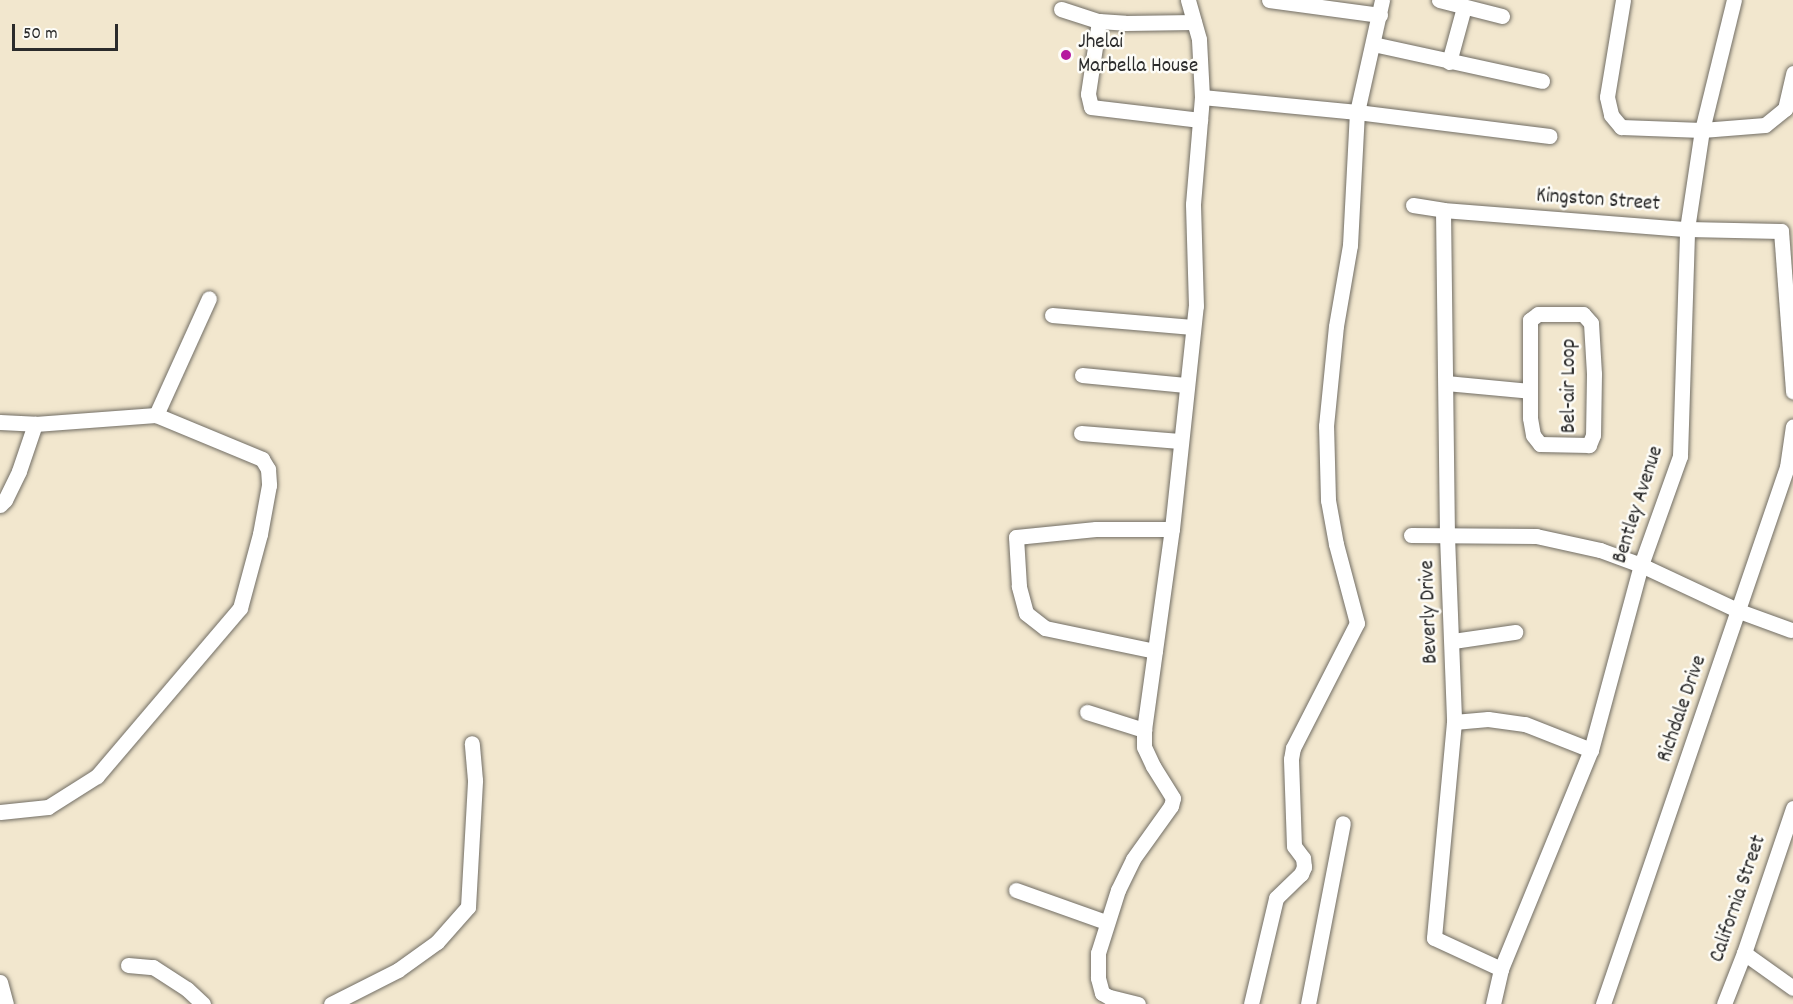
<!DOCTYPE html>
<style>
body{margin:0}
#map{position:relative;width:1793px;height:1004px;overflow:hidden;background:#f2e7ce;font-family:Dekko,sans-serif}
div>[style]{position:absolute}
.roads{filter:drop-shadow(0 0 2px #716d64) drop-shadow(0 0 2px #716d64)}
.minor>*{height:15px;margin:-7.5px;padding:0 7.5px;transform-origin:7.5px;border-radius:7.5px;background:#fff}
.dots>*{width:16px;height:16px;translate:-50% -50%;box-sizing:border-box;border:3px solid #fdfcf7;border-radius:50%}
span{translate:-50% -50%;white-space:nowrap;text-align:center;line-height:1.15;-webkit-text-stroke:5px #fdfcf7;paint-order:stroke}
.poi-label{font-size:21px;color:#2b2b2b}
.left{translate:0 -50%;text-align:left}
.street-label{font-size:21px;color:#2b2b2b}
.scale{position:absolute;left:12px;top:24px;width:106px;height:27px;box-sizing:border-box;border:3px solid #2b2b2b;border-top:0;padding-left:8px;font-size:18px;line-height:21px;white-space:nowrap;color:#2b2b2b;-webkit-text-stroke:4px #fdfcf7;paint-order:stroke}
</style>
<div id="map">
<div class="roads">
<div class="minor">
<i style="left:1269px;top:0;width:112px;rotate:7.7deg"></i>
<i style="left:1439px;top:0;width:65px;rotate:14.3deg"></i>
<i style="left:1623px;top:0;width:98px;rotate:99.4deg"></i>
<i style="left:1607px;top:97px;width:18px;rotate:77deg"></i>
<i style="left:1611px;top:115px;width:16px;rotate:50deg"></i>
<i style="left:1621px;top:127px;width:81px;rotate:2.1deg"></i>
<i style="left:1702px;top:130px;width:63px;rotate:-4.5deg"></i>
<i style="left:1765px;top:125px;width:26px;rotate:-39deg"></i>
<i style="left:1785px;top:109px;width:37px;rotate:-77deg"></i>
<i style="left:1061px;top:9px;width:40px;rotate:18deg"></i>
<i style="left:1099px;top:21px;width:26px;rotate:4deg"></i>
<i style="left:1125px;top:23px;width:69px;rotate:-0.8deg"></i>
<i style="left:1099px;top:21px;width:74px;rotate:98.6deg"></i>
<i style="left:1088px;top:94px;width:13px;rotate:77deg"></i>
<i style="left:1091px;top:107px;width:110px;rotate:6.8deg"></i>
<i style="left:1373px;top:44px;width:173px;rotate:12.3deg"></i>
<i style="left:1449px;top:62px;width:57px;rotate:-74.7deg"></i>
<i style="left:1202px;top:97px;width:156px;rotate:5.5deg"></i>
<i style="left:1357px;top:112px;width:194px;rotate:7.1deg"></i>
<i style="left:1413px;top:205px;width:30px;rotate:9deg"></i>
<i style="left:1443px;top:210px;width:245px;rotate:4.5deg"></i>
<i style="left:1687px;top:229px;width:94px;rotate:1.2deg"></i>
<i style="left:1781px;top:231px;width:161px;rotate:85.7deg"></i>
<i style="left:1443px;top:210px;width:326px;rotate:89.3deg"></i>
<i style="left:1447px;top:536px;width:186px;rotate:87.8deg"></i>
<i style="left:1454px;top:722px;width:217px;rotate:95.3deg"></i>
<i style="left:1434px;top:938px;width:74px;rotate:24.8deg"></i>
<i style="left:1538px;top:314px;width:45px"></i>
<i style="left:1583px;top:314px;width:12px;rotate:48deg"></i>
<i style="left:1591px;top:323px;width:51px;rotate:86.6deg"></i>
<i style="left:1594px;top:374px;width:61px;rotate:90.9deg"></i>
<i style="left:1593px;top:435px;width:11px;rotate:112deg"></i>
<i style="left:1589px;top:445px;width:49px;rotate:-178.8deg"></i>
<i style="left:1540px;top:444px;width:11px;rotate:-128deg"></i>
<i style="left:1533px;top:435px;width:17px;rotate:-100deg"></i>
<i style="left:1530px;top:418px;width:98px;rotate:-90deg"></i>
<i style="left:1530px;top:320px;width:10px;rotate:-37deg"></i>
<i style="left:1052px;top:315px;width:141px;rotate:4.9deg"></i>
<i style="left:1082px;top:375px;width:104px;rotate:5.5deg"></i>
<i style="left:1446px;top:383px;width:84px;rotate:5.4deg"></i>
<i style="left:156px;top:415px;width:128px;rotate:-65.6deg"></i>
<i style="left:0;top:422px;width:35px;rotate:3deg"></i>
<i style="left:35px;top:424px;width:121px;rotate:-4.3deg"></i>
<i style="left:156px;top:415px;width:115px;rotate:22.5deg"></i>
<i style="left:262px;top:459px;width:12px;rotate:59deg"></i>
<i style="left:268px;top:469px;width:16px;rotate:86deg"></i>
<i style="left:269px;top:485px;width:50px;rotate:100.4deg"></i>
<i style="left:260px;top:534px;width:77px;rotate:105.1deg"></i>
<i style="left:240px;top:608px;width:221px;rotate:130.4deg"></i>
<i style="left:97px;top:776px;width:58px;rotate:147.7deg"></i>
<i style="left:48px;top:807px;width:48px;rotate:174.1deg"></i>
<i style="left:1081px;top:433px;width:99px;rotate:4.6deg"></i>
<i style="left:0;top:505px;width:7px;rotate:-45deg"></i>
<i style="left:5px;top:500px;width:32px;rotate:-64deg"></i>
<i style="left:19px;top:471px;width:50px;rotate:-71.2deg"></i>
<i style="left:1411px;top:535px;width:125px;rotate:0.5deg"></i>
<i style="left:1536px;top:536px;width:66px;rotate:12.3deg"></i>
<i style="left:1600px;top:550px;width:44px;rotate:20.1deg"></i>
<i style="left:1641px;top:565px;width:108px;rotate:25.1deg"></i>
<i style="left:1739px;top:611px;width:55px;rotate:20.1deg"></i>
<i style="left:1453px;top:641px;width:63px;rotate:-8.3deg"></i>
<i style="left:1155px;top:651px;width:112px;rotate:-168.2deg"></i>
<i style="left:1045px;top:628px;width:24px;rotate:-142deg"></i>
<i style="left:1026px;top:613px;width:28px;rotate:-105deg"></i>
<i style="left:1019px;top:586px;width:49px;rotate:-93.5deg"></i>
<i style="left:1016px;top:537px;width:80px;rotate:-5.7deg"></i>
<i style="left:1096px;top:529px;width:76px"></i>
<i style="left:1087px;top:712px;width:60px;rotate:17.5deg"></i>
<i style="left:1454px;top:722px;width:34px;rotate:-5deg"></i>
<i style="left:1488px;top:719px;width:37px;rotate:8deg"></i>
<i style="left:1525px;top:724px;width:71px;rotate:21.5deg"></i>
<i style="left:1016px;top:890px;width:96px;rotate:19.6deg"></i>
<i style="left:1744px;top:953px;width:60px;rotate:35.5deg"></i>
<i style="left:128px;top:965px;width:25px;rotate:5deg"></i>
<i style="left:153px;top:967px;width:40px;rotate:32.9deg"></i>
<i style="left:187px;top:989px;width:22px;rotate:43deg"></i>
<i style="left:0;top:982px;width:23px;rotate:75deg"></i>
<i style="left:331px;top:1004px;width:75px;rotate:-26.9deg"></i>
<i style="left:398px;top:970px;width:48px;rotate:-35.7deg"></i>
<i style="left:437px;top:942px;width:47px;rotate:-48.5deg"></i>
<i style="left:468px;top:907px;width:127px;rotate:-86.8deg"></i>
<i style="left:475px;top:780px;width:37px;rotate:-95deg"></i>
<i style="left:1138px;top:1004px;width:30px;rotate:-166deg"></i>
<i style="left:1109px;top:997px;width:8px;rotate:-150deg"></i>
<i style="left:1102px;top:993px;width:16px;rotate:-105deg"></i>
<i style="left:1098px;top:978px;width:25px;rotate:-90deg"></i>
<i style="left:1098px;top:953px;width:66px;rotate:-72.4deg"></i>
<i style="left:1118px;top:890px;width:34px;rotate:-64deg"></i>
<i style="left:1133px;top:859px;width:65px;rotate:-54.4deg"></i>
<i style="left:1171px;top:806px;width:8px;rotate:-76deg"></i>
<i style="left:1173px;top:798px;width:38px;rotate:-122deg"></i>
<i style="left:1153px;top:766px;width:21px;rotate:-115deg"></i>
<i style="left:1144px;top:747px;width:17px;rotate:-90deg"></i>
<i style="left:1144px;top:730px;width:203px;rotate:-82.1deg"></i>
<i style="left:1172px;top:529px;width:224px;rotate:-83.9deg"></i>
<i style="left:1196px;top:306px;width:102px;rotate:-91.7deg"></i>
<i style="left:1193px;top:204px;width:107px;rotate:-85.2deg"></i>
<i style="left:1202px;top:97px;width:58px;rotate:-93deg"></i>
<i style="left:1199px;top:39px;width:41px;rotate:-105.8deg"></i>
<i style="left:1251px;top:1004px;width:109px;rotate:-76.7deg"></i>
<i style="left:1276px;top:898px;width:35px;rotate:-44deg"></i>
<i style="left:1301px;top:874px;width:8px;rotate:-67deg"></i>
<i style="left:1304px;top:867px;width:9px;rotate:-96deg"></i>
<i style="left:1303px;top:858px;width:15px;rotate:-127deg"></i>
<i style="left:1294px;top:846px;width:87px;rotate:-92deg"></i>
<i style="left:1291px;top:759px;width:11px;rotate:-80deg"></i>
<i style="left:1293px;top:748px;width:140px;rotate:-62.9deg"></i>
<i style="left:1357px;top:623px;width:82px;rotate:-104.9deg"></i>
<i style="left:1336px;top:544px;width:45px;rotate:-100.3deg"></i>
<i style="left:1328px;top:500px;width:74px;rotate:-91.5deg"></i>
<i style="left:1326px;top:426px;width:100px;rotate:-84.3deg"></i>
<i style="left:1336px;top:326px;width:82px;rotate:-80.2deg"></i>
<i style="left:1350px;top:245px;width:133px;rotate:-87deg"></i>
<i style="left:1357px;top:112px;width:115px;rotate:-77.4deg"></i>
<i style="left:1308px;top:1004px;width:184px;rotate:-79.1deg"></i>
<i style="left:1493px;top:1004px;width:36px;rotate:-77deg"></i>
<i style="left:1501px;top:969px;width:237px;rotate:-67.7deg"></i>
<i style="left:1591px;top:750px;width:192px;rotate:-74.9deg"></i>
<i style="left:1641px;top:565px;width:116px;rotate:-70.3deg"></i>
<i style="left:1680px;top:456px;width:227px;rotate:-88.2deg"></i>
<i style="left:1687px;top:229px;width:100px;rotate:-81.4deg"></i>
<i style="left:1702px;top:130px;width:134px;rotate:-76.2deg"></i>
<i style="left:1603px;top:1004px;width:568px;rotate:-71.09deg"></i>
<i style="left:1787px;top:467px;width:41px;rotate:-81.7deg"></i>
<i style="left:1724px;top:1004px;width:55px;rotate:-68.6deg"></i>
<i style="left:1744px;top:953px;width:153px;rotate:-71.3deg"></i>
</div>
</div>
<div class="dots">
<i style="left:1066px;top:55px;background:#b5179e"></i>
</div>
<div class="poi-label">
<span class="left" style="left:1078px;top:55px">Jhelai<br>Marbella House</span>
</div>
<div class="street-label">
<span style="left:1598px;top:201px;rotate:4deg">Kingston Street</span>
<span style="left:1570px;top:386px;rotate:-90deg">Bel-air Loop</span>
<span style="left:1639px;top:505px;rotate:-72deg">Bentley Avenue</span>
<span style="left:1430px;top:612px;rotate:-92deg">Beverly Drive</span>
<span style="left:1683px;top:709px;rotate:-71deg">Richdale Drive</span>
<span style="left:1739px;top:899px;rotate:-71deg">California Street</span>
</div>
<div class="scale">50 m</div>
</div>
